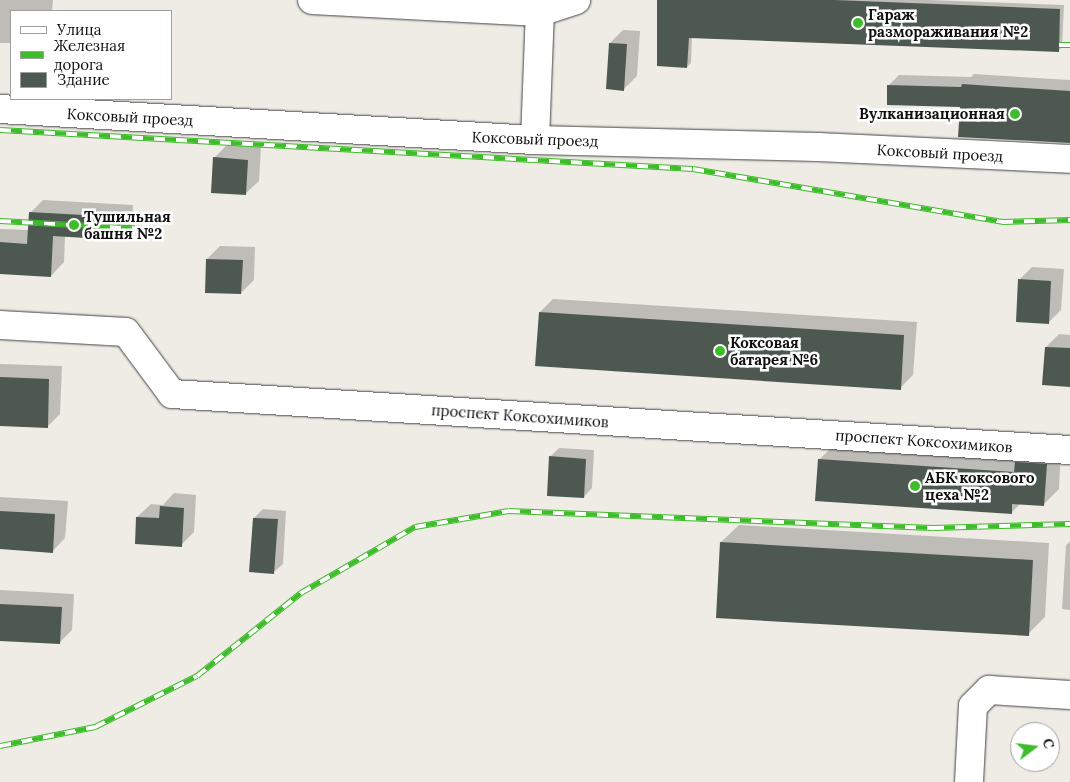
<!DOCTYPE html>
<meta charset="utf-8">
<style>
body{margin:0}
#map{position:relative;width:1070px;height:782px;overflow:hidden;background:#f4fffc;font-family:Lora,serif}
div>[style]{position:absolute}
.industrial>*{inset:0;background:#eeece5}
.shadow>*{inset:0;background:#0003}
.building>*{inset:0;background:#4d5950}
.roads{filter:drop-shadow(0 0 1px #434343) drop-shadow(0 0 1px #434343)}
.minor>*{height:28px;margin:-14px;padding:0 14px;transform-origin:14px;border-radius:14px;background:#fff}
.rail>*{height:5.5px;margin-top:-2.75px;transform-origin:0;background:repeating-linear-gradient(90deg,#fff 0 11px,#3ebd2b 0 22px);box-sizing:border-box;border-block:1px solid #3ebd2b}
.dots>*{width:14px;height:14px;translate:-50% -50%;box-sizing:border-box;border:2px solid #fff;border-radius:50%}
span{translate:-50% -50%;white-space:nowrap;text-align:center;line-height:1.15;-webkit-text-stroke:5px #fff;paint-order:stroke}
.poi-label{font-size:15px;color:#101010;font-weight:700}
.left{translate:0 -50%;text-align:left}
.right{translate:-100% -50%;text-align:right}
.street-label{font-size:15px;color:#101010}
.legend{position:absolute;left:10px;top:10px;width:162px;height:90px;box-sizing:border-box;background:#fff;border:1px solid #9f9f9f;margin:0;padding:6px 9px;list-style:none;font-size:15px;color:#101010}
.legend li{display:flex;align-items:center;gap:10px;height:25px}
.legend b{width:25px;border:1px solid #9f9f9f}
.north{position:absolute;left:1010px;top:722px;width:50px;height:50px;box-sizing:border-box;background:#fff;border:1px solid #9f9f9f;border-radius:50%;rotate:75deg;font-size:14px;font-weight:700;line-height:20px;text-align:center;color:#101010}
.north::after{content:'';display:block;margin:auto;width:18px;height:22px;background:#3ebd2b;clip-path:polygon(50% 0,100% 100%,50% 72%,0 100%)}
</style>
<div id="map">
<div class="industrial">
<i style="clip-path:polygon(evenodd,0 0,1070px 0,1070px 782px,0 782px,0 0,11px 11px,171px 11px,171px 99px,11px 99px,11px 11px,0 0,1020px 732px,1050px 732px,1050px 762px,1020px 762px,1020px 732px)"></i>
</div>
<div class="shadow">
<i style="clip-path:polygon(0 0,53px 0,52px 11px,11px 11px,11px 43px,0 43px)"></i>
<i style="clip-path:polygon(658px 0,929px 0,1064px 5px,1062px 47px,1058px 51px,692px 36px,691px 63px,687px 67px)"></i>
<i style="clip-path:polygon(623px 30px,640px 31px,637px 76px,624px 89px,610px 43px)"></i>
<i style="clip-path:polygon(974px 74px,1070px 80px,1070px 142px,962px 106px,888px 86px,899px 75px,971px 77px)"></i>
<i style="clip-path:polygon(227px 145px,261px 147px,259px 181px,245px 194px,214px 158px)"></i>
<i style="clip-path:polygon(43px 200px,133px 205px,132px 225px,119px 239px,65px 236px,64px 262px,51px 276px,0 273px,0 229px,29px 230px,30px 213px)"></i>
<i style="clip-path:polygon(220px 246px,255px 247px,254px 280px,241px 293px,207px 259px)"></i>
<i style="clip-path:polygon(1032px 267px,1064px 269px,1061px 310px,1048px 323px,1019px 280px)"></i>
<i style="clip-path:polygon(553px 299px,917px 322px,913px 375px,900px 388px,540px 312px)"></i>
<i style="clip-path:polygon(1059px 334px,1070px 335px,1070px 386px,1046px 347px)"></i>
<i style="clip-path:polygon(0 364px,62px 366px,60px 414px,47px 427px,0 425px)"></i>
<i style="clip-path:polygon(835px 444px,1061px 449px,1059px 489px,1043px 505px,1021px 503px,1011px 513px,819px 460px)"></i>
<i style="clip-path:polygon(559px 448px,594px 450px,592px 488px,584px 497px,550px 457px)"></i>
<i style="clip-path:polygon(174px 493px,196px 495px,194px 532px,181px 545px,137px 517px,151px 504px,163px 505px)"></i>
<i style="clip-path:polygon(0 497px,68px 501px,65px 538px,52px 552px,0 548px)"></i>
<i style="clip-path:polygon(263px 509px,286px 511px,283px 564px,274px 572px,254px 518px)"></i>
<i style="clip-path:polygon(739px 525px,1049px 543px,1045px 617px,1028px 634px,717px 617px,721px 542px)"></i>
<i style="clip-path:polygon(1070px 542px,1070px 610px,1062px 609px,1066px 545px)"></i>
<i style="clip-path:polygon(0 590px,74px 594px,72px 630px,59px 643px,0 640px)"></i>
</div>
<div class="building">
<i style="clip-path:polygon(657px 0,835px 0,1060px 9px,1059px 52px,689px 38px,687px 68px,657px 66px)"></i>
<i style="clip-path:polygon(609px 43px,627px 44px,624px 91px,606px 89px)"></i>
<i style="clip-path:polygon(962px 84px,1070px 91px,1070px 143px,958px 137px,960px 107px,887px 105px,887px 85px,961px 87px)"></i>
<i style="clip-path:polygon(213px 157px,248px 160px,246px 195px,211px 193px)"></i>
<i style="clip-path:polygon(29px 212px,120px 217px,119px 240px,53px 236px,51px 277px,0 274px,0 242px,27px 244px)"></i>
<i style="clip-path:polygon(206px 259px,243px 260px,241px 294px,205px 293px)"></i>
<i style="clip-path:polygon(1018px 279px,1051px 281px,1049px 324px,1016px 322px)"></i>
<i style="clip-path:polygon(539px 312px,904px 335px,901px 390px,535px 366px)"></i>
<i style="clip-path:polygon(1045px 347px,1070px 348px,1070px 387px,1042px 385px)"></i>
<i style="clip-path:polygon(0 377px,49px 379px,48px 428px,0 426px)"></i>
<i style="clip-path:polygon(549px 456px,586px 459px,584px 498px,547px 496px)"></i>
<i style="clip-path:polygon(818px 459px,1014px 472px,1015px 462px,1047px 464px,1044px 506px,1012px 504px,1012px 514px,815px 501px)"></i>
<i style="clip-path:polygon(160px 506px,184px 508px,182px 547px,135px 544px,136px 517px,159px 518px)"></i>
<i style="clip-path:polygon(0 511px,55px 514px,53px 553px,0 549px)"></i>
<i style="clip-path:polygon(253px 518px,278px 519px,274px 574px,249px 572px)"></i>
<i style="clip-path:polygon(720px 542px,1033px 560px,1029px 636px,716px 618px)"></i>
<i style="clip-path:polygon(0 604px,62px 607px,60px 644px,0 641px)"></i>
</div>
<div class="roads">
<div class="minor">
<i style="left:312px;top:0;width:228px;rotate:3deg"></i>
<i style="left:540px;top:12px;width:38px;rotate:-18deg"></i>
<i style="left:0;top:109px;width:536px;rotate:3.32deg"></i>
<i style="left:535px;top:140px;width:283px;rotate:1.4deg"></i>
<i style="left:818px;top:147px;width:252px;rotate:2.7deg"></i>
<i style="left:535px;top:140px;width:128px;rotate:-87.8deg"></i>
<i style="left:0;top:325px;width:126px;rotate:3.2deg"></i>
<i style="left:126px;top:332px;width:77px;rotate:53.4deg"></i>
<i style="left:172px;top:394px;width:900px;rotate:3.57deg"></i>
<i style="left:969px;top:782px;width:76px;rotate:-87deg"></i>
<i style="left:973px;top:706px;width:23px;rotate:-45deg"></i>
<i style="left:989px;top:690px;width:81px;rotate:3.5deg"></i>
</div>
</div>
<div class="rail">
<i style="left:1059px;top:45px;width:11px"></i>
<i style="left:0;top:130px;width:694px;rotate:3.22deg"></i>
<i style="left:693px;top:169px;width:314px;rotate:9.7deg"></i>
<i style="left:1002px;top:222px;width:68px;rotate:-1.7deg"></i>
<i style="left:0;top:221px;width:146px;rotate:3.1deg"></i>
<i style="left:0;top:746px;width:97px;rotate:-11.3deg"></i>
<i style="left:95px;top:727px;width:114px;rotate:-26.6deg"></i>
<i style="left:197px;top:676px;width:133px;rotate:-38.6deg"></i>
<i style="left:301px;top:593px;width:132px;rotate:-30.1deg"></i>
<i style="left:415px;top:527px;width:95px;rotate:-9.7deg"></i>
<i style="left:509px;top:511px;width:424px;rotate:2.3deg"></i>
<i style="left:933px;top:528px;width:137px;rotate:-1.7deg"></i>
</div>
<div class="dots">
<i style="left:858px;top:23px;background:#3ebd2b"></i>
<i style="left:1015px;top:114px;background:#3ebd2b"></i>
<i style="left:74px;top:225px;background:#3ebd2b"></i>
<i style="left:720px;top:351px;background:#3ebd2b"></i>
<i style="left:915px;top:486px;background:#3ebd2b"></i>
</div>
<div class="poi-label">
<span class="left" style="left:868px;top:23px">Гараж<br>размораживания №2</span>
<span class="right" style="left:1005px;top:114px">Вулканизационная</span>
<span class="left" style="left:84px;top:225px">Тушильная<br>башня №2</span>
<span class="left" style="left:730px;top:351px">Коксовая<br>батарея №6</span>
<span class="left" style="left:925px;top:486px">АБК коксового<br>цеха №2</span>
</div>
<div class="street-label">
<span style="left:130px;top:117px;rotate:3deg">Коксовый проезд</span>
<span style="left:535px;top:139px;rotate:2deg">Коксовый проезд</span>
<span style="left:940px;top:153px;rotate:3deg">Коксовый проезд</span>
<span style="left:520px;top:416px;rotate:4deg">проспект Коксохимиков</span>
<span style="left:924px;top:441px;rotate:4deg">проспект Коксохимиков</span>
</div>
<ul class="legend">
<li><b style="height:6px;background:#fff"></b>Улица</li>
<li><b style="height:6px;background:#3ebd2b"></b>Железная дорога</li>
<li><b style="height:14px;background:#4d5950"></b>Здание</li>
</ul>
<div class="north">С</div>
</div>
